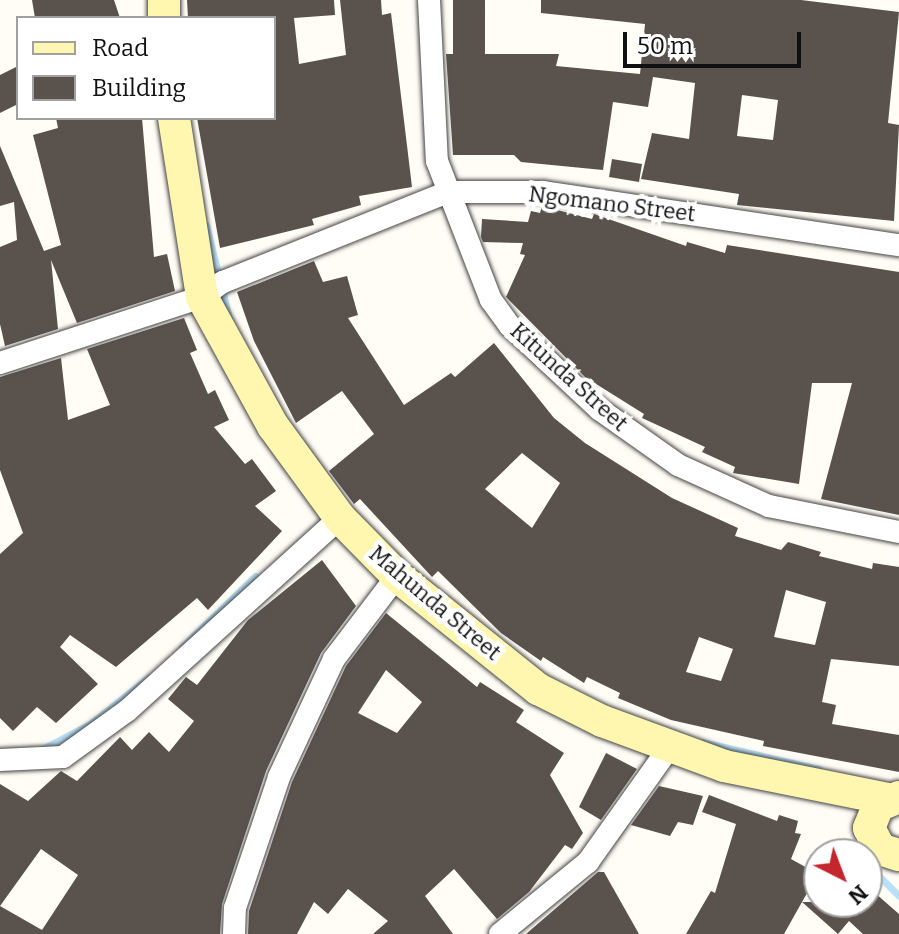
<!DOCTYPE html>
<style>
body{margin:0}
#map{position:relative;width:899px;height:934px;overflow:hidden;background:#fffdf5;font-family:Bitter,serif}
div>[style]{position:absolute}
.stream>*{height:7px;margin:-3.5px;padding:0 3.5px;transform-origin:3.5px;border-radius:3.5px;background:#b9e0f7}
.building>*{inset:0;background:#5a524d}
.roads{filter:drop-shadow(0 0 2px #444) drop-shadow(0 0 2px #444)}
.street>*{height:22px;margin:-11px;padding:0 11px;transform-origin:11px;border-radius:11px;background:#fff}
.secondary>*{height:32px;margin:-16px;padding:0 16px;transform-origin:16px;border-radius:16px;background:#fff6b0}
span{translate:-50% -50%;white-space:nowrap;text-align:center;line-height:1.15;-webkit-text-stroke:8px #fff;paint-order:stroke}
.street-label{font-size:22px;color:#111}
.legend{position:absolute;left:16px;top:16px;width:260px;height:104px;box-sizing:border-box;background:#fff;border:2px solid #a0a0a0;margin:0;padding:10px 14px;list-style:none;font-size:24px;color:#111}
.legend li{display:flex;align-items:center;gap:16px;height:40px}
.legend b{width:40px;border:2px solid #a0a0a0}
.north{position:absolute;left:803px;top:838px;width:80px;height:80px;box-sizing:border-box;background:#fff;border:2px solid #a0a0a0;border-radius:50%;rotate:138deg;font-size:22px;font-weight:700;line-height:32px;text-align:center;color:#111}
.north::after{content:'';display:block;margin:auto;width:28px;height:36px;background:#c4262e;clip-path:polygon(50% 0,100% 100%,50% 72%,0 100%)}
.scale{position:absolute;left:623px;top:32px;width:178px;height:36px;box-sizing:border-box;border:4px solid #111;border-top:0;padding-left:10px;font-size:24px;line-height:28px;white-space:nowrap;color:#111;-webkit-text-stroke:6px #fff;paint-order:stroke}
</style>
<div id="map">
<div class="stream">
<i style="left:206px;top:225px;width:96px;rotate:76.1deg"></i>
<i style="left:182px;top:647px;width:102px;rotate:-44.2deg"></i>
<i style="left:702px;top:742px;width:120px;rotate:13deg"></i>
<i style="left:40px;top:750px;width:56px;rotate:-27.5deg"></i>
<i style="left:90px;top:724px;width:75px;rotate:-38.5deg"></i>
<i style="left:867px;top:864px;width:45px;rotate:45deg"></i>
</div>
<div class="building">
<i style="clip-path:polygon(32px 0,114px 0,120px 18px,35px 18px)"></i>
<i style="clip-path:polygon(187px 0,334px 0,335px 15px,294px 18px,299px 64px,346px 55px,340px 0,381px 0,382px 15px,391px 13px,412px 187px,359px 196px,361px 205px,312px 219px,314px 225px,220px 248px,197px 118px,274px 118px,274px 18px,188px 18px)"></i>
<i style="clip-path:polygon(evenodd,453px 0,485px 0,485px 54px,559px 54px,556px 66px,640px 74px,645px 24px,541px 13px,541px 0,801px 0,899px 12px,888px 123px,899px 125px,894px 221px,737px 205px,739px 194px,641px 179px,652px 133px,689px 139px,695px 83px,653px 77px,648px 107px,613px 102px,603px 170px,521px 162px,514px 155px,453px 155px,446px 54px,453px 54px,453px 0,742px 95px,778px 100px,773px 140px,737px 136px,742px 95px)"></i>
<i style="clip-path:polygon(18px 66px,18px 104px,0 113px,0 75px)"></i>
<i style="clip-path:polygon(56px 118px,142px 118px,154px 257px,167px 254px,175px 291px,77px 323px,51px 260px,58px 329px,5px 346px,0 324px,0 247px,17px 240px,14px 202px,0 206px,0 146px,44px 251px,61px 245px,33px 135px,58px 128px)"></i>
<i style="clip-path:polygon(612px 159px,642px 164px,639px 182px,609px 177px)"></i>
<i style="clip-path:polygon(542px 206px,592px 219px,594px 214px,686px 246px,687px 242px,725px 253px,727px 245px,899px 272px,899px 515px,821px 499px,852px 383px,812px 383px,799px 484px,733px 473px,735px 467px,702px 452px,705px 447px,642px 418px,644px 414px,585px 377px,506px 297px,525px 255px,520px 254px,523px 243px,483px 242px,481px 237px,482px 219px,528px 222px,531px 211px,540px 213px)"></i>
<i style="clip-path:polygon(evenodd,314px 261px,323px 282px,347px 276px,358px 315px,348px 318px,404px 405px,451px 373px,455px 377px,494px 343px,554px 418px,585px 443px,672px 498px,738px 528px,735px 536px,781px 550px,788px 542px,821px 552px,819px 556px,872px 569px,873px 563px,899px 567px,899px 666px,831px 659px,822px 702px,836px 705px,832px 724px,899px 735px,899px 772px,763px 746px,764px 741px,671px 720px,618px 698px,620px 693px,587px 677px,584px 683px,543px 657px,541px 661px,501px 633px,438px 571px,432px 577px,360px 499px,354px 504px,329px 471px,374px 434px,342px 391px,296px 423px,254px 341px,237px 292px,314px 261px,522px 453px,560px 483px,532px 528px,485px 489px,522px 453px,314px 261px,786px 590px,826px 602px,815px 645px,774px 637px,786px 590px,314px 261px,699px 637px,733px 649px,721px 681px,686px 672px,699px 637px)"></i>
<i style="clip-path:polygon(184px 318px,197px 350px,190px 353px,208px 394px,215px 390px,229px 420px,214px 427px,245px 464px,252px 459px,276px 491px,255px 506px,282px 531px,208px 610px,197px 598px,116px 667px,70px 635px,60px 647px,98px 684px,56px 723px,37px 707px,13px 731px,0 718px,0 554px,23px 533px,0 470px,0 377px,61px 358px,68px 420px,110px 405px,87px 349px)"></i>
<i style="clip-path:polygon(322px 560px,356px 606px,321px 653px,266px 771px,222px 904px,220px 934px,0 934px,0 906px,42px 930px,78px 875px,41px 849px,0 906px,0 784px,28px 801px,61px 771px,77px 781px,120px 737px,132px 750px,149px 732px,169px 752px,194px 721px,168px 699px,186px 677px,197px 685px,248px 620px)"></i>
<i style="clip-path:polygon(evenodd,386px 613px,477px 687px,480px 682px,524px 710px,516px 722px,564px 753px,550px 775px,583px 833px,572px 849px,565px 845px,529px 892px,497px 919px,454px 869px,425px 896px,453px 934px,373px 934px,388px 921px,348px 889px,328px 914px,314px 902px,297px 934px,248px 934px,249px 911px,292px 782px,346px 666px,386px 613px,386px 670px,422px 702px,397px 733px,358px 713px,386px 670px)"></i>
<i style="clip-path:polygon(606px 753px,637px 769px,601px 820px,579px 807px)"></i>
<i style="clip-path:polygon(659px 786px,703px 796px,693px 825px,678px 822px,670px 836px,631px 825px)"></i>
<i style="clip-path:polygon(709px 795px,777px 821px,779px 815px,798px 821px,795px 833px,801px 834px,791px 859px,818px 874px,802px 902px,867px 902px,867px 886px,899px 914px,899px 934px,863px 934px,849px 921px,838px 934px,802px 902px,784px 934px,686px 934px,711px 891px,715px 893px,736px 824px,702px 812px)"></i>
<i style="clip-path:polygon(598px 872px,604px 872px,639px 934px,526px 934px)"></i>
</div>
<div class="roads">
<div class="street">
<i style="left:429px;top:0;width:161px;rotate:87.2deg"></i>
<i style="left:437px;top:161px;width:149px;rotate:68.8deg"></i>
<i style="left:491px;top:300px;width:32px;rotate:54deg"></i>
<i style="left:510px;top:326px;width:122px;rotate:43deg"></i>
<i style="left:599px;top:409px;width:97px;rotate:35.3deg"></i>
<i style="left:678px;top:465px;width:100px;rotate:24.3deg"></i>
<i style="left:769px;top:506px;width:133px;rotate:11.3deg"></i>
<i style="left:0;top:363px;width:213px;rotate:-18.1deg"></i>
<i style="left:202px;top:297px;width:26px;rotate:-36deg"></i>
<i style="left:223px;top:282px;width:242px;rotate:-21.8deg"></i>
<i style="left:448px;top:192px;width:95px"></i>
<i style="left:543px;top:192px;width:360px;rotate:8.5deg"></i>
<i style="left:0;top:760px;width:63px;rotate:-2.7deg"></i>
<i style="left:63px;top:757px;width:80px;rotate:-35.9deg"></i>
<i style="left:128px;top:710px;width:286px;rotate:-42.2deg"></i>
<i style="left:234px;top:934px;width:26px;rotate:-88deg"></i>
<i style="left:235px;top:908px;width:138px;rotate:-71.4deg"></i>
<i style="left:279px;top:777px;width:130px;rotate:-65deg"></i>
<i style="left:334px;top:659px;width:104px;rotate:-52.8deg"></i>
<i style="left:500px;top:934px;width:114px;rotate:-39.3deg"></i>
<i style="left:588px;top:862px;width:140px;rotate:-54.6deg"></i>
</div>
<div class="secondary">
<i style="left:164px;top:0;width:18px;rotate:90deg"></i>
<i style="left:174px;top:118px;width:181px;rotate:81.1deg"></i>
<i style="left:202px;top:297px;width:147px;rotate:61.2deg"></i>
<i style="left:273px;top:426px;width:114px;rotate:53.9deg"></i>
<i style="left:340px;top:518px;width:81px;rotate:45.5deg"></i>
<i style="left:397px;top:576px;width:181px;rotate:38.7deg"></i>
<i style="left:538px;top:689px;width:72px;rotate:26.6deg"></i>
<i style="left:602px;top:721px;width:130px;rotate:20.2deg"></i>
<i style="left:724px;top:766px;width:167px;rotate:11.4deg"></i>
<i style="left:899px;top:797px;width:23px;rotate:157deg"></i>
<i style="left:878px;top:806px;width:24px;rotate:112deg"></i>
<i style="left:869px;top:828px;width:24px;rotate:62deg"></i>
<i style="left:880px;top:849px;width:20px;rotate:18deg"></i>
</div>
</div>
<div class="street-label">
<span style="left:612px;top:204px;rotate:7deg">Ngomano Street</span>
<span style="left:569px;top:377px;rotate:42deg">Kitunda Street</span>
<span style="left:435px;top:603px;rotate:40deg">Mahunda Street</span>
</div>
<ul class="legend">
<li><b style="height:10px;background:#fff6b0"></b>Road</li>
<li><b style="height:22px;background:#5a524d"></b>Building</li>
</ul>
<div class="north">N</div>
<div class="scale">50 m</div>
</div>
